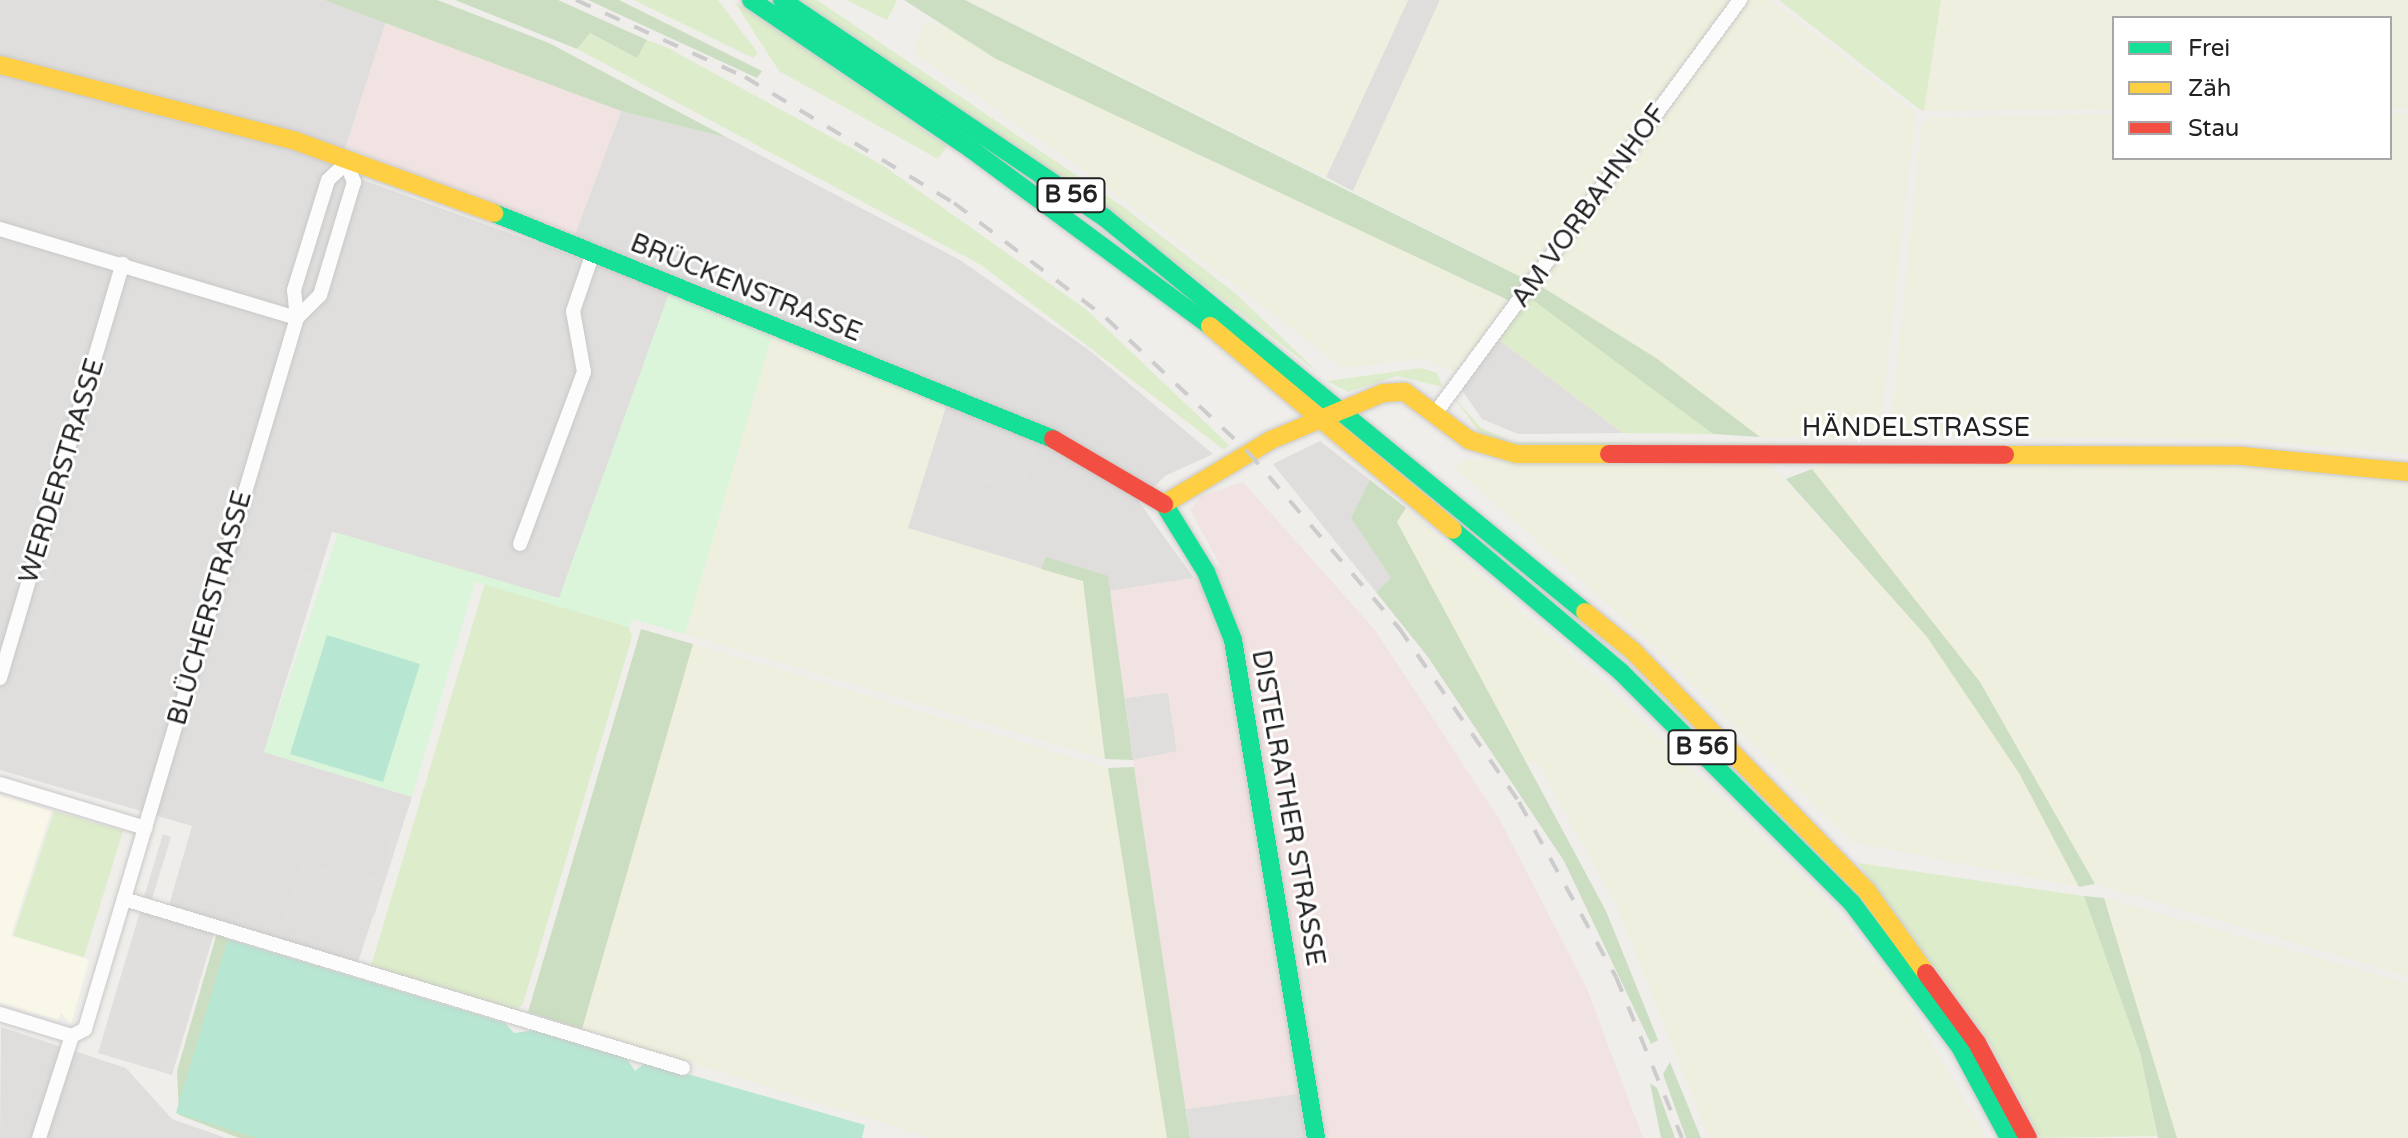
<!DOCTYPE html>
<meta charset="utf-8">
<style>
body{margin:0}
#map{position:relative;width:2408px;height:1138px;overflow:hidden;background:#f0eeeb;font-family:"Varela Round",sans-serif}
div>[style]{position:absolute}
.residential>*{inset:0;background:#dfdedc}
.commercial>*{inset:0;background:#f1e3e1}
.education>*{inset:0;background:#f8f7e8}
.farmland>*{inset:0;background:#efefdf}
.grass>*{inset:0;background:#ddeccb}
.forest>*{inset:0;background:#cbdec1}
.park>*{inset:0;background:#daf5da}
.pitch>*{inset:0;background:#b7e6d2}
.parking>*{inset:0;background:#e0dfde}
.roads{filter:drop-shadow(0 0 2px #c9c8c7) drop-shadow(0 0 2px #c9c8c7)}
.street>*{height:14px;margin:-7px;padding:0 7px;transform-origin:7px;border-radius:7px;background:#fdfcfc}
.fast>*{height:18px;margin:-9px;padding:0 9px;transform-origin:9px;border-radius:9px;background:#16e098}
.slow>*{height:18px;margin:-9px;padding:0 9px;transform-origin:9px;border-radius:9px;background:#ffcf43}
.jam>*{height:18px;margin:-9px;padding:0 9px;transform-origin:9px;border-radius:9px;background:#f24e42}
.rail>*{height:4px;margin-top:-2px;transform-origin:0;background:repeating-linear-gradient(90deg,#ccc 0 16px,transparent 0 32px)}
span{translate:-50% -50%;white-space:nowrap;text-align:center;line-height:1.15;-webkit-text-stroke:6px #fff;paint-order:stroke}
.shield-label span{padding:2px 6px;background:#fff;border:2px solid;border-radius:6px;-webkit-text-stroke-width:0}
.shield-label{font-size:24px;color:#222;font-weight:700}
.street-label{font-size:26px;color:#222}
.legend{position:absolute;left:2112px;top:16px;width:280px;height:144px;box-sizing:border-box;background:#fff;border:2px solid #a7a7a7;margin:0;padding:10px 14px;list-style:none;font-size:24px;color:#222}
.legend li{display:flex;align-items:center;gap:16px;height:40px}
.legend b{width:40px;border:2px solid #a7a7a7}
</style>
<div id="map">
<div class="residential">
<i style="clip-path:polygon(0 0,324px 0,386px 22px,338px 171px,670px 291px,559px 599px,332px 532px,264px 752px,412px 797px,358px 962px,169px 905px,192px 826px,0 770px)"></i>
<i style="clip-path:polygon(1408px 0,1440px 0,1353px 191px,1326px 177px)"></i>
<i style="clip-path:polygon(621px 111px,728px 138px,960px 260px,1089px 350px,1213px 454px,1165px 476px,1139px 502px,1194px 578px,1110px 591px,907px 528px,946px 406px,574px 237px)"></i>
<i style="clip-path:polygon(1498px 339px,1623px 433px,1518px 434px,1482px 419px,1462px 390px)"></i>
<i style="clip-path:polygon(1320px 441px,1370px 480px,1351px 518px,1391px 578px,1376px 592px,1273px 464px)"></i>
<i style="clip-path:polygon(1168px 692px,1177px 752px,1133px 760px,1125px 698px)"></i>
<i style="clip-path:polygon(1px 1027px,126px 1068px,172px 1119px,226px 1138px,0 1138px)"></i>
<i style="clip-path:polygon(1299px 1093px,1306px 1138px,1190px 1138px,1186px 1109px)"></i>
</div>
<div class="commercial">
<i style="clip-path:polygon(386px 22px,621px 111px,574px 237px,346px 147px)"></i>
<i style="clip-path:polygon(1243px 482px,1375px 630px,1501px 822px,1587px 989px,1643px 1138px,1328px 1138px,1320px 1091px,1186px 1109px,1133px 760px,1177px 751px,1168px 693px,1125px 698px,1110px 591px,1194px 578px,1220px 565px,1190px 510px,1201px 496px)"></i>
</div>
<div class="education">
<i style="clip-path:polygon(0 795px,51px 811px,11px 935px,89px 960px,71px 1024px,61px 1013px,58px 1020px,0 1003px)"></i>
</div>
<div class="farmland">
<i style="clip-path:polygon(965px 0,1408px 0,1326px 177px)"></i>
<i style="clip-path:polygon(1440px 0,1734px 0,1527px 280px,1353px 191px)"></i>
<i style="clip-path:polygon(1748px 0,1770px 0,1916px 113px,1879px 438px,1760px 437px,1656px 358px,1539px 285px)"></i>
<i style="clip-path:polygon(1941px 0,2408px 0,2408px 108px,2390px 107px,2390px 18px,2114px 18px,2114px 109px,1924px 111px)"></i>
<i style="clip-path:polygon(925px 23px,940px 23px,996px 59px,1510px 301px,1455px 373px,1425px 358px,1343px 368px,1088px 173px,919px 56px,914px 45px)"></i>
<i style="clip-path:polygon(2390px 113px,2408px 114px,2408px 454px,2242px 439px,1890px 436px,1921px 126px,1929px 118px,2114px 114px,2114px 158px,2390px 158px)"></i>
<i style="clip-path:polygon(772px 335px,946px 406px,908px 528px,1083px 581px,1105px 759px,685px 634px)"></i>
<i style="clip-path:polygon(1464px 460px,1768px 462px,1927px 637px,2019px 773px,2079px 887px,1852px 842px,1651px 643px,1454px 467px)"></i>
<i style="clip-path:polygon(1817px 460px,2168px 461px,2408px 478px,2408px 976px,2095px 884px,1980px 682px,1825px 489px,1812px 469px)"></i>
<i style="clip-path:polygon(1406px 508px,1604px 684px,1820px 894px,1903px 994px,1986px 1138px,1709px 1138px,1617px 906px,1537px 763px,1526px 761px,1396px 522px)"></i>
<i style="clip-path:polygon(693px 644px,1108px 768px,1167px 1138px,931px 1138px,582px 1029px)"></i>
<i style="clip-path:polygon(2104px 898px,2408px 983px,2408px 1138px,2177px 1138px)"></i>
</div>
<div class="grass">
<i style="clip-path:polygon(634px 0,718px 0,758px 53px,753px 58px)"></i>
<i style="clip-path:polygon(800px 0,817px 0,1125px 208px,1235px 293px,1320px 374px,1162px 252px)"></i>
<i style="clip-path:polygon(846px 0,897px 0,887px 20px)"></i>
<i style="clip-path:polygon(1779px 0,1941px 0,1924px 111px,1919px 109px)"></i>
<i style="clip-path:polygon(734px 1px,822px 60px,947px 146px,938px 159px,779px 71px)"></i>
<i style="clip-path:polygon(589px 33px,637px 58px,647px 40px,668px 48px,884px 166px,1087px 310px,1229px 445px,1224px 450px,981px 265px,577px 49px)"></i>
<i style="clip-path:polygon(1529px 297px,1587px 337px,1713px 434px,1623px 433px,1498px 339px)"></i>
<i style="clip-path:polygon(1421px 368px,1437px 373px,1443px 387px,1397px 376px,1348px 392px,1327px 381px)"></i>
<i style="clip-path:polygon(1453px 396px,1481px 428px,1513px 442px,1874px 444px,1517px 447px,1479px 432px)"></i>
<i style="clip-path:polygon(485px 583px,629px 627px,632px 637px,523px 1004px,512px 1014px,371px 966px)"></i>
<i style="clip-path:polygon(54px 811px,123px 831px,84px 957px,13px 936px)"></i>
<i style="clip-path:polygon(1858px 863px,2084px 896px,2140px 1053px,2157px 1136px,2040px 1138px,1991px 1045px)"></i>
</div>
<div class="forest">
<i style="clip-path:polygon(324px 0,437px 0,549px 43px,728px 138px,621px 111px)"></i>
<i style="clip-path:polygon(455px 0,558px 0,647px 40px,637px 58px,590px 33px,577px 49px)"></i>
<i style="clip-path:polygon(588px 0,619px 0,762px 71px,757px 78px)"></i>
<i style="clip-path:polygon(904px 0,965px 0,1527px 280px,1510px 301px,996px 59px)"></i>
<i style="clip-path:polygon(1539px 285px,1656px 358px,1760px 437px,1713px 434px,1529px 297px)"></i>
<i style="clip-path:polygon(1812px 469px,1980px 682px,2095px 884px,2079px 887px,2019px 773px,1927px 637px,1786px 479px)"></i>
<i style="clip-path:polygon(1370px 480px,1406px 508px,1397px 522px,1606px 911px,1658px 1040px,1651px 1044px,1564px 861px,1428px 657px,1376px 592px,1391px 578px,1351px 518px)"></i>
<i style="clip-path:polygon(1046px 557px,1108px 576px,1133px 760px,1105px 759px,1083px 581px,1041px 569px)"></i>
<i style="clip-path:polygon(641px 629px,693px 644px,582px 1029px,528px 1012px)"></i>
<i style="clip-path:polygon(1134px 767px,1190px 1138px,1167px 1138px,1108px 768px)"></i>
<i style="clip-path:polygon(2084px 896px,2104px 898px,2177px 1138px,2158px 1138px,2140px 1053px)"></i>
<i style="clip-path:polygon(217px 933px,234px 944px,294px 1138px,239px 1138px,179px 1115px,177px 1071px)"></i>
<i style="clip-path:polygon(1670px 1062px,1701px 1138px,1686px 1138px,1663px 1074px)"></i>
<i style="clip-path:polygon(1650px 1083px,1657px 1088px,1675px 1138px,1661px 1138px)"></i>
</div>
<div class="park">
<i style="clip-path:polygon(670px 291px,772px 335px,685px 634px,632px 619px,629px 627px,475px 582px,412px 797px,264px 752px,338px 533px,559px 598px)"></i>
</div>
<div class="pitch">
<i style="clip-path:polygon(327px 635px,420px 664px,383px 782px,290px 754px)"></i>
<i style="clip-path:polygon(228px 939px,505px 1023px,514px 1033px,536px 1030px,625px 1056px,635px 1071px,646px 1062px,865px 1125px,862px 1138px,257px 1138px,176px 1113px)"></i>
</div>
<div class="parking">
<i style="clip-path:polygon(946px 412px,1036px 450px,1024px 495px,929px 466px)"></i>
<i style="clip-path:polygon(22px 542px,32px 545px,19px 586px,9px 583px)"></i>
<i style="clip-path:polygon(49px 542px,59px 545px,46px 588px,36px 585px)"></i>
<i style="clip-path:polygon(277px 563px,317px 575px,314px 585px,274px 574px)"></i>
<i style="clip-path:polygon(268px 595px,308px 607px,305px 617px,265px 606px)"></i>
<i style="clip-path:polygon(396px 822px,403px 824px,374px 916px,324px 902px,316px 927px,281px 926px,302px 863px,379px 877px)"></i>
<i style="clip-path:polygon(163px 834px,171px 837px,152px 899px,144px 897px)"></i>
<i style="clip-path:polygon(141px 908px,215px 930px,172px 1075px,98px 1053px)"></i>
</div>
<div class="roads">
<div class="street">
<i style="left:0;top:229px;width:310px;rotate:16.7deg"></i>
<i style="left:1437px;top:411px;width:511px;rotate:-53.6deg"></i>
<i style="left:520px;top:544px;width:184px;rotate:-69.6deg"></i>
<i style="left:584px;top:372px;width:62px;rotate:-100.2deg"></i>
<i style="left:573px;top:311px;width:61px;rotate:-71deg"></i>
<i style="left:0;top:678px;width:432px;rotate:-73.5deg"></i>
<i style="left:0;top:784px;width:152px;rotate:16.8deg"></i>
<i style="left:124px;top:899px;width:584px;rotate:16.82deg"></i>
<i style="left:0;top:1014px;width:75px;rotate:17deg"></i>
<i style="left:72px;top:1036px;width:15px;rotate:-28deg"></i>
<i style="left:85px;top:1029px;width:742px;rotate:-73.4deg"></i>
<i style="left:297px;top:318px;width:28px;rotate:-96deg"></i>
<i style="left:294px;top:290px;width:115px;rotate:-72.8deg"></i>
<i style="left:328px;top:180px;width:25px;rotate:-43deg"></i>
<i style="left:346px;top:163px;width:21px;rotate:67deg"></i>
<i style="left:354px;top:182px;width:118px;rotate:106.7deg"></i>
<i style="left:320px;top:295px;width:33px;rotate:135deg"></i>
<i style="left:39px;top:1138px;width:107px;rotate:-72.1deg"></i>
</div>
<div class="fast">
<i style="left:751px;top:0;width:266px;rotate:34.1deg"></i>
<i style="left:971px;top:149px;width:297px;rotate:36.5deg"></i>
<i style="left:782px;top:0;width:388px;rotate:34deg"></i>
<i style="left:1104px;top:217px;width:622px;rotate:39.39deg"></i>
<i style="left:494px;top:213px;width:603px;rotate:22.01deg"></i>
<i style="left:1164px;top:504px;width:80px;rotate:58.3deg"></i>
<i style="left:1206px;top:572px;width:73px;rotate:68.3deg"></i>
<i style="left:1233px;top:640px;width:505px;rotate:80.54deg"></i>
<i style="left:1453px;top:530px;width:220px;rotate:40.2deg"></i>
<i style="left:1621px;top:672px;width:327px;rotate:45deg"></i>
<i style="left:1852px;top:903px;width:180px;rotate:53.1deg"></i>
<i style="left:1960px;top:1047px;width:103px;rotate:61.7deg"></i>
</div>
<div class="slow">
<i style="left:0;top:65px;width:306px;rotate:14.4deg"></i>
<i style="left:296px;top:141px;width:211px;rotate:20deg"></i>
<i style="left:1210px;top:326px;width:317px;rotate:40deg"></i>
<i style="left:2005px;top:455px;width:237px;rotate:0.2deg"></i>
<i style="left:2242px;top:456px;width:167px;rotate:5.5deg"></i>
<i style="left:1164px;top:504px;width:125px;rotate:-30.9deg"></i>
<i style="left:1271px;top:440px;width:121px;rotate:-22.8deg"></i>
<i style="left:1383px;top:393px;width:22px;rotate:-3deg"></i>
<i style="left:1405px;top:392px;width:80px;rotate:36.9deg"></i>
<i style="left:1469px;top:440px;width:50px;rotate:16.3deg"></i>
<i style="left:1517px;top:454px;width:92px"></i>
<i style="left:1585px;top:612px;width:62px;rotate:39.1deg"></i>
<i style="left:1633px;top:651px;width:335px;rotate:45.7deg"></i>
<i style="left:1867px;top:891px;width:101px;rotate:54.3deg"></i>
</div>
<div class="jam">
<i style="left:1053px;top:439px;width:129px;rotate:30.4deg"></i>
<i style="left:1609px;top:454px;width:396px;rotate:0.1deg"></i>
<i style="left:1926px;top:973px;width:87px;rotate:53.9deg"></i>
<i style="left:1977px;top:1043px;width:108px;rotate:61.8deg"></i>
</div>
</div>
<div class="rail">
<i style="left:576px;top:0;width:186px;rotate:24.5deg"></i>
<i style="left:745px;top:77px;width:244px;rotate:31.1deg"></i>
<i style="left:954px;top:203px;width:191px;rotate:37.1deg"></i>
<i style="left:1106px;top:318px;width:195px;rotate:43.3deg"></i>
<i style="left:1248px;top:452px;width:232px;rotate:49.4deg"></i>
<i style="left:1399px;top:628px;width:211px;rotate:55.4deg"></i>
<i style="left:1519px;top:802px;width:200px;rotate:61deg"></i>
<i style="left:1616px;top:977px;width:174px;rotate:67.7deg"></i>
</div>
<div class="shield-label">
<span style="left:1071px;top:195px">B 56</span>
<span style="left:1702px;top:747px">B 56</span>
</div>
<div class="street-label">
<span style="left:1589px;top:206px;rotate:-54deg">AM VORBAHNHOF</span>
<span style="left:746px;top:288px;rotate:22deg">BRÜCKENSTRASSE</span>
<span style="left:1916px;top:428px">HÄNDELSTRASSE</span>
<span style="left:62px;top:471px;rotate:-73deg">WERDERSTRASSE</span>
<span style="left:210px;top:608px;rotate:-74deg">BLÜCHERSTRASSE</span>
<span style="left:1288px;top:808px;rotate:80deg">DISTELRATHER STRASSE</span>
</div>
<ul class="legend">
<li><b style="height:10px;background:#16e098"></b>Frei</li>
<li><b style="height:10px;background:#ffcf43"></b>Zäh</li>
<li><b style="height:10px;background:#f24e42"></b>Stau</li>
</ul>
</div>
